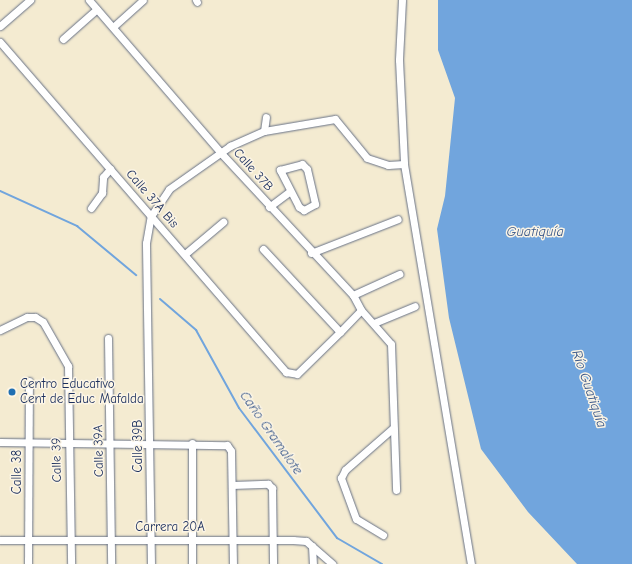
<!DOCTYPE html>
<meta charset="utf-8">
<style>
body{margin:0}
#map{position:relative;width:632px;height:564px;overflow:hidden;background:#f4ebd1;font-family:"Comic Neue",sans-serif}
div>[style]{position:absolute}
.water>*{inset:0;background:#71a5dd}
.stream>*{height:2px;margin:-1px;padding:0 1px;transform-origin:1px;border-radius:1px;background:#71a5dd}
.roads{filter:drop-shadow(0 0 1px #677186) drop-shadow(0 0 1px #677186)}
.minor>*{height:7px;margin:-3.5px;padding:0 3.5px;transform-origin:3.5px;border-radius:3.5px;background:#fff}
.dots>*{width:11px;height:11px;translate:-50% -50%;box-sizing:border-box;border:2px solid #fcf5e5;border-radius:50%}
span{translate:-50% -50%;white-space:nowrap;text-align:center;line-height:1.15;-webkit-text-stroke:3px #fcf5e5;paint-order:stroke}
.street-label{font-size:13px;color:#1b2f5e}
.poi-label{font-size:13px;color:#1b2f5e}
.left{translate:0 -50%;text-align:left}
.water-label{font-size:14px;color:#39588a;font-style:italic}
</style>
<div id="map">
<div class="water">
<i style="clip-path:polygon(438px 0,632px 0,632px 564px,577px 564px,528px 512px,481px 449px,449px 318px,437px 229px,445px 196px,455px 98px,438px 50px)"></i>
</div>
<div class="stream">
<i style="left:0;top:191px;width:85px;rotate:24.4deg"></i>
<i style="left:77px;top:226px;width:77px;rotate:39.7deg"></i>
<i style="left:160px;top:299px;width:48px;rotate:40.7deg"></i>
<i style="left:196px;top:330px;width:89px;rotate:61.1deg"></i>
<i style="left:239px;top:408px;width:163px;rotate:53deg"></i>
<i style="left:337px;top:538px;width:52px;rotate:30deg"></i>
</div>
<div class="roads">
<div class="minor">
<i style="left:89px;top:0;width:201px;rotate:49.2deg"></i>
<i style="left:220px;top:152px;width:195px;rotate:47.1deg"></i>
<i style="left:353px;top:295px;width:17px;rotate:62deg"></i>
<i style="left:361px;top:310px;width:45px;rotate:48.6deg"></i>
<i style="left:391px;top:344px;width:146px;rotate:88deg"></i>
<i style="left:196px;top:0;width:2px;rotate:63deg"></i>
<i style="left:402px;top:0;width:60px;rotate:92.9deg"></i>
<i style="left:399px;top:60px;width:104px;rotate:87.2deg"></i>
<i style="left:404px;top:164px;width:406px;rotate:80.5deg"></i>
<i style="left:0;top:26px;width:40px;rotate:-41deg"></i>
<i style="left:113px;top:27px;width:40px;rotate:-42deg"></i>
<i style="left:63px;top:39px;width:45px;rotate:-41.4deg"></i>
<i style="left:0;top:42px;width:437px;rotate:49.1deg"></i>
<i style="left:286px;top:372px;width:11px;rotate:10deg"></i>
<i style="left:297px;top:374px;width:60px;rotate:-44.3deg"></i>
<i style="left:264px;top:131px;width:14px;rotate:-82deg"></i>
<i style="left:302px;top:164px;width:7px;rotate:45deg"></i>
<i style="left:307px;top:169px;width:36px;rotate:77deg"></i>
<i style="left:315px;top:204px;width:13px;rotate:151deg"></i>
<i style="left:304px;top:210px;width:6px;rotate:-149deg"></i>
<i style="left:299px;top:207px;width:42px;rotate:-117.2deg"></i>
<i style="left:280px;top:170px;width:23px;rotate:-15deg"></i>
<i style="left:269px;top:207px;width:26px;rotate:-37deg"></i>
<i style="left:91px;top:208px;width:19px;rotate:-54deg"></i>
<i style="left:102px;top:193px;width:16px;rotate:-86deg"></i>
<i style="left:103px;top:177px;width:11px;rotate:-49deg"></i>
<i style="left:263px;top:249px;width:113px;rotate:47.1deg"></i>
<i style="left:340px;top:332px;width:30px;rotate:-46deg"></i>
<i style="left:311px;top:253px;width:93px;rotate:-21.3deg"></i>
<i style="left:185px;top:254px;width:50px;rotate:-40.1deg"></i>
<i style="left:353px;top:295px;width:51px;rotate:-24.5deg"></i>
<i style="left:374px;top:323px;width:44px;rotate:-22.5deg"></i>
<i style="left:0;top:330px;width:30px;rotate:-26deg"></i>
<i style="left:27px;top:317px;width:8px"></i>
<i style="left:35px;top:317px;width:9px;rotate:32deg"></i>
<i style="left:43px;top:322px;width:51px;rotate:60.4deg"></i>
<i style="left:68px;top:366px;width:198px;rotate:89.1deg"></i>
<i style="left:108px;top:338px;width:226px;rotate:89.2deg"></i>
<i style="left:0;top:442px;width:227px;rotate:0.8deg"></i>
<i style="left:227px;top:445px;width:7px;rotate:56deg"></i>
<i style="left:231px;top:451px;width:113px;rotate:89deg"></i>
<i style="left:192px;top:443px;width:121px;rotate:90deg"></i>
<i style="left:232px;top:485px;width:36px;rotate:-2deg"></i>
<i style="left:268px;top:484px;width:6px;rotate:45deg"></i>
<i style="left:272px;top:488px;width:76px;rotate:89.2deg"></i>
<i style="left:383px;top:535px;width:31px;rotate:-149deg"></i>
<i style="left:356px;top:519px;width:44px;rotate:-110.1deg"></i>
<i style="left:341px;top:478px;width:9px;rotate:-63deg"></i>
<i style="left:345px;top:470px;width:64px;rotate:-41.2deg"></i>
<i style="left:0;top:540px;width:293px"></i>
<i style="left:293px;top:540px;width:13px;rotate:4deg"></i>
<i style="left:306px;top:541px;width:35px;rotate:41deg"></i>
<i style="left:312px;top:546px;width:18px;rotate:87deg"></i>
<i style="left:28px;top:564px;width:183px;rotate:-89.7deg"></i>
<i style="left:151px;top:564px;width:321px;rotate:-90.9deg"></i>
<i style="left:146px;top:243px;width:27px;rotate:-80deg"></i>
<i style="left:151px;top:216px;width:32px;rotate:-56deg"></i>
<i style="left:169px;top:189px;width:75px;rotate:-35.2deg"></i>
<i style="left:230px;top:146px;width:37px;rotate:-24deg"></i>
<i style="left:264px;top:131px;width:72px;rotate:-9.6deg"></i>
<i style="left:335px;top:119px;width:50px;rotate:50.6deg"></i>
<i style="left:367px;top:158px;width:22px;rotate:18deg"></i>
<i style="left:388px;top:165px;width:16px;rotate:-4deg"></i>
</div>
</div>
<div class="dots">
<i style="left:12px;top:392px;background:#1f6fb2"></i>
</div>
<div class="street-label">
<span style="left:253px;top:170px;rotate:48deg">Calle 37B</span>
<span style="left:152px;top:199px;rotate:49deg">Calle 37A Bis</span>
<span style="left:138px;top:446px;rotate:-90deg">Calle 39B</span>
<span style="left:99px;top:451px;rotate:-91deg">Calle 39A</span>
<span style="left:57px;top:460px;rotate:-91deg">Calle 39</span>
<span style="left:17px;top:472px;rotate:-90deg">Calle 38</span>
<span style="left:170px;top:527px">Carrera 20A</span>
</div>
<div class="poi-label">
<span class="left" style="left:20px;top:392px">Centro Educativo<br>Cent de Educ Mafalda</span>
</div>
<div class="water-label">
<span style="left:535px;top:232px">Guatiquía</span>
<span style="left:589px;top:389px;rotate:71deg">Río Guatiquía</span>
<span style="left:271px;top:433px;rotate:55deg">Caño Gramalote</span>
</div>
</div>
